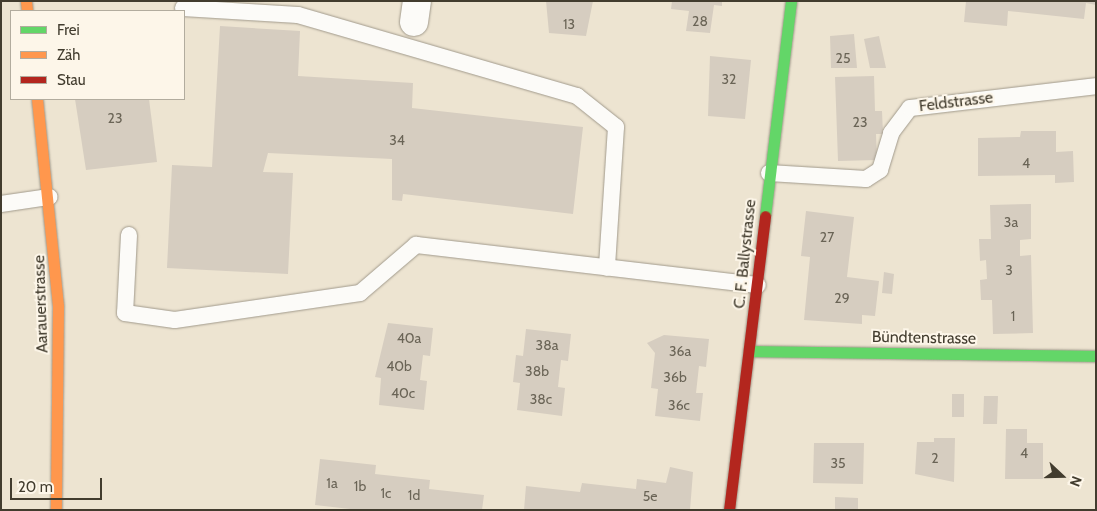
<!DOCTYPE html>
<meta charset="utf-8">
<style>
body{margin:0}
#map{position:relative;width:1097px;height:511px;overflow:hidden;background:#ede4d1;font-family:Cabin,sans-serif}
div>[style]{position:absolute}
.building>*{inset:0;background:#d6cdc0}
.roads{filter:drop-shadow(0 0 1px #a19a8c) drop-shadow(0 0 1px #a19a8c)}
.lane>*{height:16px;margin:-8px;padding:0 8px;transform-origin:8px;border-radius:8px;background:#fcfbf8}
.street>*{height:28px;margin:-14px;padding:0 14px;transform-origin:14px;border-radius:14px;background:#fcfbf8}
.fast>*{height:11px;margin:-5.5px;padding:0 5.5px;transform-origin:5.5px;border-radius:5.5px;background:#63d668}
.slow>*{height:11px;margin:-5.5px;padding:0 5.5px;transform-origin:5.5px;border-radius:5.5px;background:#ff974d}
.jam>*{height:11px;margin:-5.5px;padding:0 5.5px;transform-origin:5.5px;border-radius:5.5px;background:#b3261e}
span{translate:-50% -50%;white-space:nowrap;text-align:center;line-height:1.15;-webkit-text-stroke:4px #fdf6e9;paint-order:stroke}
.number-label{font-size:14px;color:#6a6456}
.number-label span{-webkit-text-stroke-width:0}
.street-label{font-size:16px;color:#423c2e}
.frame{position:absolute;inset:0;border:2px solid #423c2e;pointer-events:none}
.legend{position:absolute;left:10px;top:10px;width:175px;height:90px;box-sizing:border-box;background:#fdf6e9;border:1px solid #b2ac9e;margin:0;padding:6px 9px;list-style:none;font-size:15px;color:#423c2e}
.legend li{display:flex;align-items:center;gap:10px;height:25px}
.legend b{width:25px;border:1px solid #b2ac9e}
.north{position:absolute;left:1037px;top:451px;width:50px;height:50px;-webkit-text-stroke:4px #fdf6e9;paint-order:stroke;rotate:111deg;font-size:14px;font-weight:700;line-height:20px;text-align:center;color:#423c2e}
.north::after{content:'';display:block;margin:auto;width:18px;height:22px;background:#423c2e;clip-path:polygon(50% 0,100% 100%,50% 72%,0 100%)}
.scale{position:absolute;left:10px;top:478px;width:92px;height:22px;box-sizing:border-box;border:2px solid #423c2e;border-top:0;padding-left:6px;font-size:15px;line-height:18px;white-space:nowrap;color:#423c2e;-webkit-text-stroke:4px #fdf6e9;paint-order:stroke}
</style>
<div id="map">
<div class="building">
<i style="clip-path:polygon(546px 1px,593px 1px,586px 36px,549px 33px)"></i>
<i style="clip-path:polygon(672px 1px,722px 1px,722px 6px,714px 5px,710px 33px,686px 31px,689px 11px,671px 9px)"></i>
<i style="clip-path:polygon(966px 1px,1096px 1px,1096px 5px,1086px 3px,1084px 19px,1008px 11px,1007px 26px,964px 22px)"></i>
<i style="clip-path:polygon(220px 26px,300px 31px,298px 76px,413px 83px,412px 108px,583px 127px,573px 214px,403px 194px,402px 201px,392px 200px,392px 159px,268px 153px,263px 172px,293px 173px,288px 274px,167px 268px,172px 165px,212px 167px)"></i>
<i style="clip-path:polygon(854px 34px,857px 68px,831px 68px,830px 36px)"></i>
<i style="clip-path:polygon(879px 36px,886px 68px,870px 68px,864px 39px)"></i>
<i style="clip-path:polygon(710px 56px,751px 60px,745px 119px,708px 116px)"></i>
<i style="clip-path:polygon(874px 76px,875px 111px,882px 111px,883px 134px,876px 134px,877px 160px,838px 161px,835px 77px)"></i>
<i style="clip-path:polygon(75px 99px,149px 99px,157px 162px,86px 170px)"></i>
<i style="clip-path:polygon(1021px 131px,1056px 131px,1056px 152px,1073px 151px,1074px 182px,1055px 183px,1055px 175px,978px 176px,978px 138px,1020px 137px)"></i>
<i style="clip-path:polygon(1031px 204px,1031px 239px,1020px 240px,1020px 256px,1031px 255px,1033px 333px,993px 334px,992px 300px,981px 300px,980px 280px,987px 279px,986px 260px,980px 261px,979px 239px,991px 239px,990px 205px)"></i>
<i style="clip-path:polygon(806px 211px,854px 217px,847px 277px,879px 281px,875px 316px,862px 315px,862px 324px,804px 320px,810px 257px,801px 256px)"></i>
<i style="clip-path:polygon(884px 272px,894px 274px,892px 294px,882px 293px)"></i>
<i style="clip-path:polygon(388px 323px,433px 328px,430px 356px,423px 355px,420px 380px,427px 381px,424px 410px,379px 405px,381px 378px,375px 377px)"></i>
<i style="clip-path:polygon(526px 329px,571px 334px,568px 361px,561px 360px,558px 387px,565px 388px,562px 416px,517px 410px,520px 383px,513px 382px,516px 355px,523px 356px)"></i>
<i style="clip-path:polygon(664px 335px,709px 339px,706px 367px,699px 366px,696px 393px,703px 393px,700px 421px,655px 416px,658px 389px,651px 388px,655px 353px,647px 343px)"></i>
<i style="clip-path:polygon(952px 394px,964px 394px,964px 417px,952px 417px)"></i>
<i style="clip-path:polygon(984px 396px,998px 396px,997px 424px,983px 424px)"></i>
<i style="clip-path:polygon(1006px 429px,1027px 429px,1027px 443px,1043px 443px,1043px 479px,1005px 479px)"></i>
<i style="clip-path:polygon(934px 438px,955px 438px,954px 482px,915px 474px,917px 442px,934px 442px)"></i>
<i style="clip-path:polygon(814px 443px,864px 443px,863px 484px,813px 483px)"></i>
<i style="clip-path:polygon(320px 459px,376px 465px,375px 474px,430px 480px,429px 489px,484px 495px,482px 510px,359px 510px,315px 505px)"></i>
<i style="clip-path:polygon(670px 467px,693px 472px,690px 510px,524px 510px,526px 486px,580px 492px,582px 483px,636px 489px,637px 479px,666px 483px)"></i>
<i style="clip-path:polygon(835px 497px,858px 498px,858px 510px,835px 510px)"></i>
</div>
<div class="roads">
<div class="lane">
<i style="left:183px;top:8px;width:115px;rotate:3.5deg"></i>
<i style="left:298px;top:15px;width:291px;rotate:16.2deg"></i>
<i style="left:577px;top:96px;width:50px;rotate:38.5deg"></i>
<i style="left:616px;top:127px;width:141px;rotate:93.7deg"></i>
<i style="left:769px;top:173px;width:97px;rotate:3.5deg"></i>
<i style="left:866px;top:179px;width:17px;rotate:-33deg"></i>
<i style="left:880px;top:170px;width:39px;rotate:-73deg"></i>
<i style="left:891px;top:133px;width:31px;rotate:-53deg"></i>
<i style="left:910px;top:108px;width:187px;rotate:-6.7deg"></i>
<i style="left:1px;top:204px;width:49px;rotate:-8.3deg"></i>
<i style="left:129px;top:235px;width:78px;rotate:92.9deg"></i>
<i style="left:125px;top:313px;width:50px;rotate:8deg"></i>
<i style="left:175px;top:320px;width:187px;rotate:-8.3deg"></i>
<i style="left:360px;top:293px;width:74px;rotate:-40.6deg"></i>
<i style="left:416px;top:245px;width:344px;rotate:6.7deg"></i>
</div>
<div class="street">
<i style="left:414px;top:22px;width:21px;rotate:-82deg"></i>
</div>
<div class="fast">
<i style="left:765px;top:216px;width:217px;rotate:-83.1deg"></i>
<i style="left:751px;top:351px;width:345px;rotate:0.8deg"></i>
</div>
<div class="slow">
<i style="left:26px;top:1px;width:10px;rotate:84deg"></i>
<i style="left:37px;top:99px;width:209px;rotate:84.2deg"></i>
<i style="left:58px;top:307px;width:203px;rotate:90.6deg"></i>
</div>
<div class="jam">
<i style="left:729px;top:510px;width:296px;rotate:-83deg"></i>
</div>
</div>
<div class="number-label">
<span style="left:700px;top:21px">28</span>
<span style="left:569px;top:24px">13</span>
<span style="left:843px;top:58px">25</span>
<span style="left:729px;top:79px">32</span>
<span style="left:115px;top:118px">23</span>
<span style="left:860px;top:122px">23</span>
<span style="left:397px;top:140px">34</span>
<span style="left:1026px;top:163px">4</span>
<span style="left:1011px;top:222px">3a</span>
<span style="left:827px;top:237px">27</span>
<span style="left:1009px;top:270px">3</span>
<span style="left:842px;top:298px">29</span>
<span style="left:1013px;top:316px">1</span>
<span style="left:409px;top:338px">40a</span>
<span style="left:547px;top:345px">38a</span>
<span style="left:680px;top:351px">36a</span>
<span style="left:399px;top:366px">40b</span>
<span style="left:537px;top:371px">38b</span>
<span style="left:675px;top:377px">36b</span>
<span style="left:403px;top:393px">40c</span>
<span style="left:541px;top:399px">38c</span>
<span style="left:679px;top:405px">36c</span>
<span style="left:1024px;top:453px">4</span>
<span style="left:935px;top:458px">2</span>
<span style="left:838px;top:463px">35</span>
<span style="left:332px;top:483px">1a</span>
<span style="left:360px;top:486px">1b</span>
<span style="left:386px;top:493px">1c</span>
<span style="left:414px;top:495px">1d</span>
<span style="left:650px;top:496px">5e</span>
</div>
<div class="street-label">
<span style="left:956px;top:102px;rotate:-7deg">Feldstrasse</span>
<span style="left:745px;top:254px;rotate:-84deg">C. F. Ballystrasse</span>
<span style="left:41px;top:304px;rotate:-92deg">Aarauerstrasse</span>
<span style="left:924px;top:338px;rotate:1deg">Bündtenstrasse</span>
</div>
<div class="frame"></div>
<ul class="legend">
<li><b style="height:6px;background:#63d668"></b>Frei</li>
<li><b style="height:6px;background:#ff974d"></b>Zäh</li>
<li><b style="height:6px;background:#b3261e"></b>Stau</li>
</ul>
<div class="north">N</div>
<div class="scale">20 m</div>
</div>
